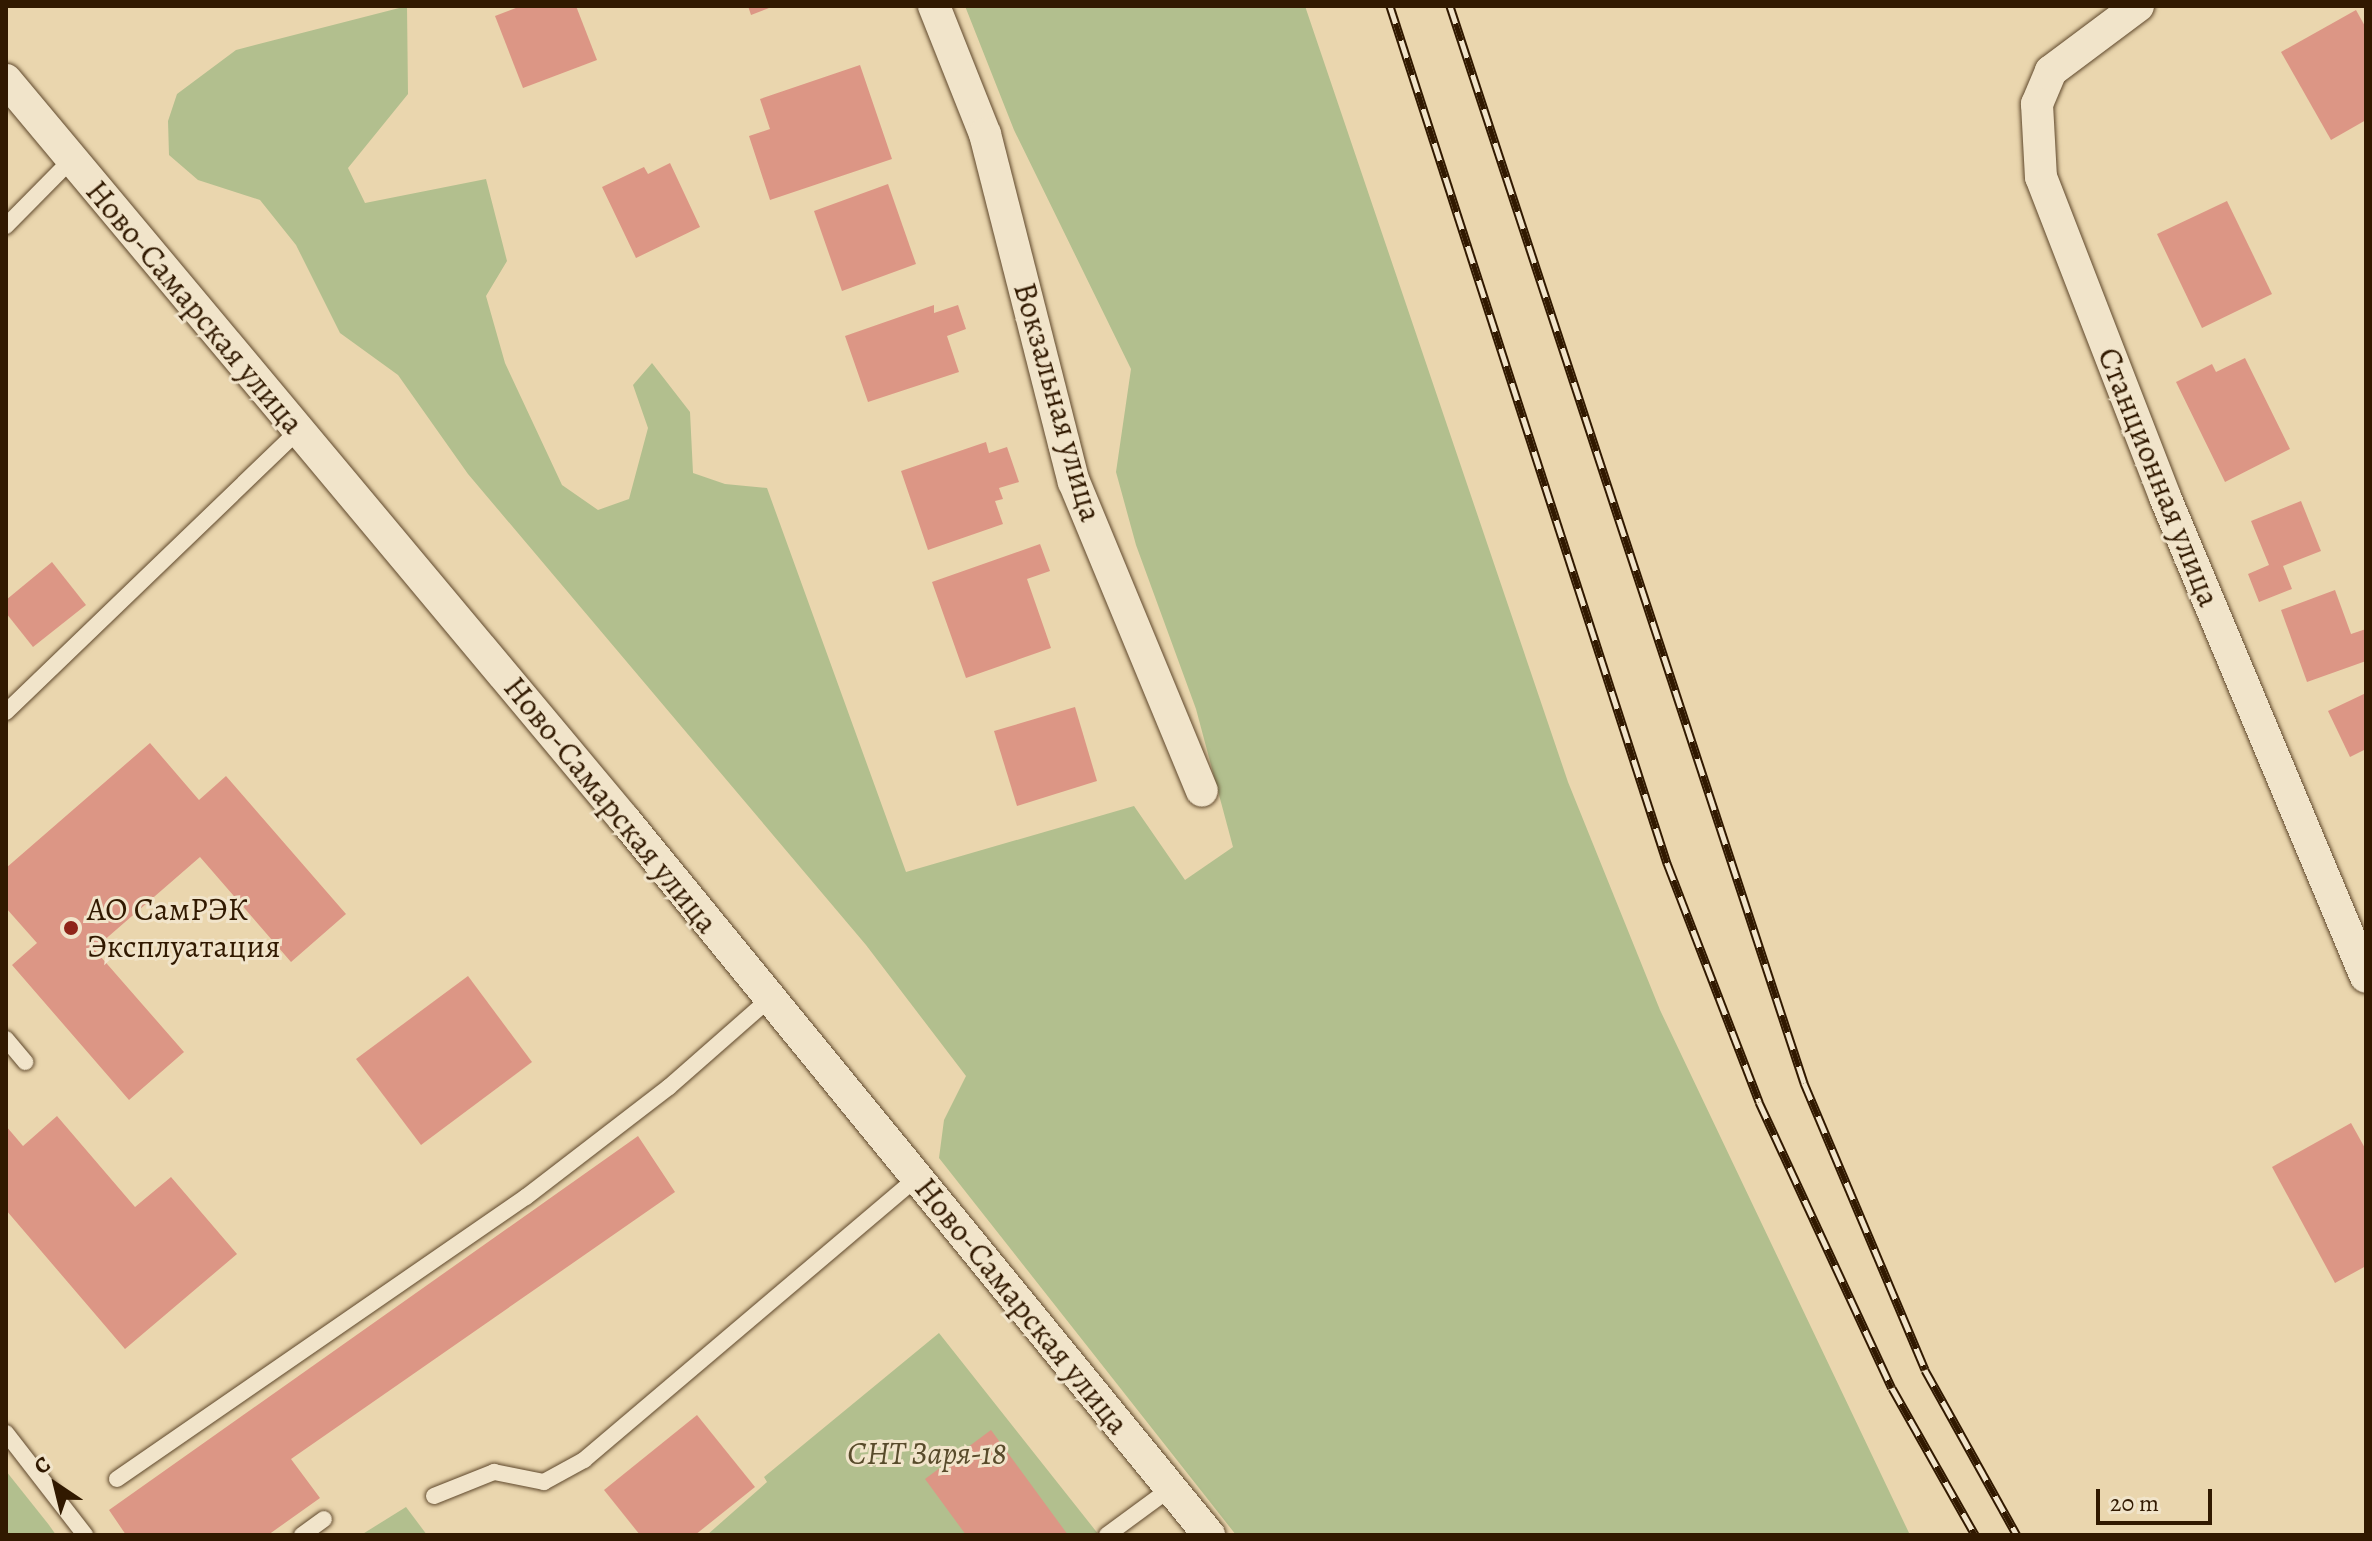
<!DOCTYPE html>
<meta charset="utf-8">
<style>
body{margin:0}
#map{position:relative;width:2372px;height:1541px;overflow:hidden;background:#ead6ae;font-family:Alegreya,serif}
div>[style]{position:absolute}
.green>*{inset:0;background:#b2bf8e}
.building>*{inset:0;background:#dc9685}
.roads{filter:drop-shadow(0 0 2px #5f482c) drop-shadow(0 0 2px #5f482c)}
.lane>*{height:16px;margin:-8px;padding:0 8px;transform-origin:8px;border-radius:8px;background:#f1e4ca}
.street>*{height:32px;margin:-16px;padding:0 16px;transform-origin:16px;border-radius:16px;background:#f1e4ca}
.rail>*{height:9px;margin-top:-4.5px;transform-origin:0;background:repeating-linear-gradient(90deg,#f1e4ca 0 18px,#311900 0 36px);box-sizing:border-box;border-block:2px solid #311900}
.dots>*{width:22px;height:22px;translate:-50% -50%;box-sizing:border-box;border:4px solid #f1e4ca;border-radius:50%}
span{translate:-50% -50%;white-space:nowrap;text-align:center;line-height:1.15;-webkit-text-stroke:6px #f1e4ca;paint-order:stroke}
.street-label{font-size:32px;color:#311900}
.poi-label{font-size:32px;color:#311900}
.left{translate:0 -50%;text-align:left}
.park-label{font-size:32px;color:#584b2b;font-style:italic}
.frame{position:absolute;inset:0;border:8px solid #311900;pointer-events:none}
.north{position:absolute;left:16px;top:1445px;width:80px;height:80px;-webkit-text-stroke:6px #f1e4ca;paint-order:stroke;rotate:325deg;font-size:22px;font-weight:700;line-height:32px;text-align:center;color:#311900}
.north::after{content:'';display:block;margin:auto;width:28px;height:36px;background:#311900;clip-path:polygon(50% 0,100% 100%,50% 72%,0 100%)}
.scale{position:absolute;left:2096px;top:1489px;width:116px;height:36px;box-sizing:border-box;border:4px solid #311900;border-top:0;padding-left:10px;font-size:24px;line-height:28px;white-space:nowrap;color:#311900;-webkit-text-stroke:6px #f1e4ca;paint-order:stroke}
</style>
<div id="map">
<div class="green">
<i style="clip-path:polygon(407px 6px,408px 94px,348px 168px,365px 203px,486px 179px,507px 261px,486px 296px,505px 363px,562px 485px,598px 510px,629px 499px,648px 428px,633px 385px,652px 363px,690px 412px,693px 473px,725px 484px,767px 488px,906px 872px,1134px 806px,1185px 880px,1233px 847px,1196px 709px,1136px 545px,1116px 472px,1131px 369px,1014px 130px,965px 6px,1305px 6px,1568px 782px,1660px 1010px,1910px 1535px,1236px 1535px,939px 1158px,944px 1120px,966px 1076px,866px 945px,468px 474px,398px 375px,340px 333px,296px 245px,260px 200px,198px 180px,169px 155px,168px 121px,177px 94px,236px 50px)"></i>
<i style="clip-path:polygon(939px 1333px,1099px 1535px,707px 1535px,767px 1482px,764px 1477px)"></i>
<i style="clip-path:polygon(6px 1471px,49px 1525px,56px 1535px,6px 1535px)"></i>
<i style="clip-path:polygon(406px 1507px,427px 1535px,361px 1535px)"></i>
</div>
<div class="building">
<i style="clip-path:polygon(521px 6px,576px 6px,597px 60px,523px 88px,495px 16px)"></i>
<i style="clip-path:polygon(748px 6px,774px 6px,751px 15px)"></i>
<i style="clip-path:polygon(2356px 10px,2366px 28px,2366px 120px,2331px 140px,2281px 52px)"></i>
<i style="clip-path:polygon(860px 65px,892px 159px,770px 200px,749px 136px,770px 129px,760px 99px)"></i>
<i style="clip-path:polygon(670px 163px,700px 227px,636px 258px,602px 187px,644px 167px,648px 174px)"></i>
<i style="clip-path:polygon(888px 184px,916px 264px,842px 291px,814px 211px)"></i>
<i style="clip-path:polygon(2227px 201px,2272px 294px,2202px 328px,2157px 234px)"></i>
<i style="clip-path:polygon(934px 305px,934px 313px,958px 305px,966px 329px,947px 336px,959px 372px,868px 402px,845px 336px)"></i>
<i style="clip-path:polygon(2245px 358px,2290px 449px,2225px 482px,2176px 382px,2212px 364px,2216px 372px)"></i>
<i style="clip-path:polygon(986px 442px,989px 453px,1007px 447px,1019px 482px,999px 488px,1003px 499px,995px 501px,1003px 524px,928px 550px,901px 471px)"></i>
<i style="clip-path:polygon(2301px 501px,2321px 551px,2283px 566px,2292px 589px,2259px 602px,2248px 574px,2269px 565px,2251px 521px)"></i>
<i style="clip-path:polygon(1040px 544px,1050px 571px,1027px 579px,1051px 648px,966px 678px,932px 582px)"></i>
<i style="clip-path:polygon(52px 562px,86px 605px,33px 647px,6px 613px,6px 600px)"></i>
<i style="clip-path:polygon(2335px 590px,2351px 634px,2366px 629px,2366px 661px,2307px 682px,2281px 610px)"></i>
<i style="clip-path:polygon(2366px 693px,2366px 749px,2350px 757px,2328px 711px)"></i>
<i style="clip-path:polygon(1075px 707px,1097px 781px,1017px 806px,994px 731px)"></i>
<i style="clip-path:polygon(150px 743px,199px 800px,226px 776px,346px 914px,291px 962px,200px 857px,94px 949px,184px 1052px,129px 1100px,12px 965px,37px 943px,6px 908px,6px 868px)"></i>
<i style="clip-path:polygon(468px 976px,532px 1062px,421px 1145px,356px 1059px)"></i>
<i style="clip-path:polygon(57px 1116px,135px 1207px,171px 1177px,237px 1254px,125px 1349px,6px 1210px,6px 1126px,23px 1146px)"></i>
<i style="clip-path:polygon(2351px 1123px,2366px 1150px,2366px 1266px,2335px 1283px,2272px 1167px)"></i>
<i style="clip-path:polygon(638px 1136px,675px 1192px,291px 1459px,320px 1498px,268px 1535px,126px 1535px,109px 1510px)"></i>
<i style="clip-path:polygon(697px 1415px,755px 1487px,695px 1535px,640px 1535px,604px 1490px)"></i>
<i style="clip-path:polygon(991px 1430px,1068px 1535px,966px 1535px,925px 1479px)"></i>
</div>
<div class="roads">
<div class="lane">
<i style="left:6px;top:226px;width:93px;rotate:-45.4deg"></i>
<i style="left:6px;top:712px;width:407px;rotate:-43.9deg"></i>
<i style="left:6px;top:1039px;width:30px;rotate:50deg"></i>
<i style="left:6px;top:1433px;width:129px;rotate:52.2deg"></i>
<i style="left:117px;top:1479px;width:497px;rotate:-34.6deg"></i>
<i style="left:526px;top:1197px;width:180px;rotate:-37.6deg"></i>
<i style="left:669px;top:1087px;width:133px;rotate:-41.3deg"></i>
<i style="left:434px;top:1496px;width:65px;rotate:-21.8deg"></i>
<i style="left:494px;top:1472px;width:51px;rotate:11.3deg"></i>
<i style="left:544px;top:1482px;width:46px;rotate:-28.8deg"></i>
<i style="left:584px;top:1460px;width:436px;rotate:-40.3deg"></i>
<i style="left:302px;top:1535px;width:27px;rotate:-36deg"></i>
<i style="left:1107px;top:1535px;width:79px;rotate:-36.3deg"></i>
</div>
<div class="street">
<i style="left:934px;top:6px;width:138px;rotate:68.3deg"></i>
<i style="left:985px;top:134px;width:359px;rotate:75.7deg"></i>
<i style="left:1074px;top:482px;width:334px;rotate:67.5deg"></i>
<i style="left:2138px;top:6px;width:109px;rotate:143.2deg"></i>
<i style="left:2051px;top:71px;width:36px;rotate:113deg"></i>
<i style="left:2037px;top:104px;width:73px;rotate:86.9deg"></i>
<i style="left:2041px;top:177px;width:343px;rotate:68.8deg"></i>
<i style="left:2165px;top:497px;width:520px;rotate:67.28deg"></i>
<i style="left:6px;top:80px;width:963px;rotate:50.1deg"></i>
<i style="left:624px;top:819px;width:925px;rotate:50.75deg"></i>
</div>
</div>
<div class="rail">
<i style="left:1390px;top:6px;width:901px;rotate:72.09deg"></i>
<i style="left:1667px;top:863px;width:256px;rotate:68.9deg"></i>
<i style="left:1759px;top:1102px;width:315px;rotate:65.1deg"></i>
<i style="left:1892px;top:1388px;width:169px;rotate:60.5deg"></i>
<i style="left:1450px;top:6px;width:1134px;rotate:71.8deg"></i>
<i style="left:1804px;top:1083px;width:311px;rotate:67.1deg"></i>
<i style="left:1925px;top:1370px;width:189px;rotate:60.9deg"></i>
</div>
<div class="dots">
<i style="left:71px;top:928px;background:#8f2418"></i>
</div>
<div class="street-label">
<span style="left:195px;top:307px;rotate:50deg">Ново-Самарская улица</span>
<span style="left:1058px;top:402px;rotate:74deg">Вокзальная улица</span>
<span style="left:2159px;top:477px;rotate:68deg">Станционная улица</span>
<span style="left:611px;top:805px;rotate:51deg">Ново-Самарская улица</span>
<span style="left:1022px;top:1306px;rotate:51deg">Ново-Самарская улица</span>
</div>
<div class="poi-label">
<span class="left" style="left:87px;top:928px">АО СамРЭК<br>Эксплуатация</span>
</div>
<div class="park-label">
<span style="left:927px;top:1453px">СНТ Заря-18</span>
</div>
<div class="frame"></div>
<div class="north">С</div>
<div class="scale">20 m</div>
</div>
